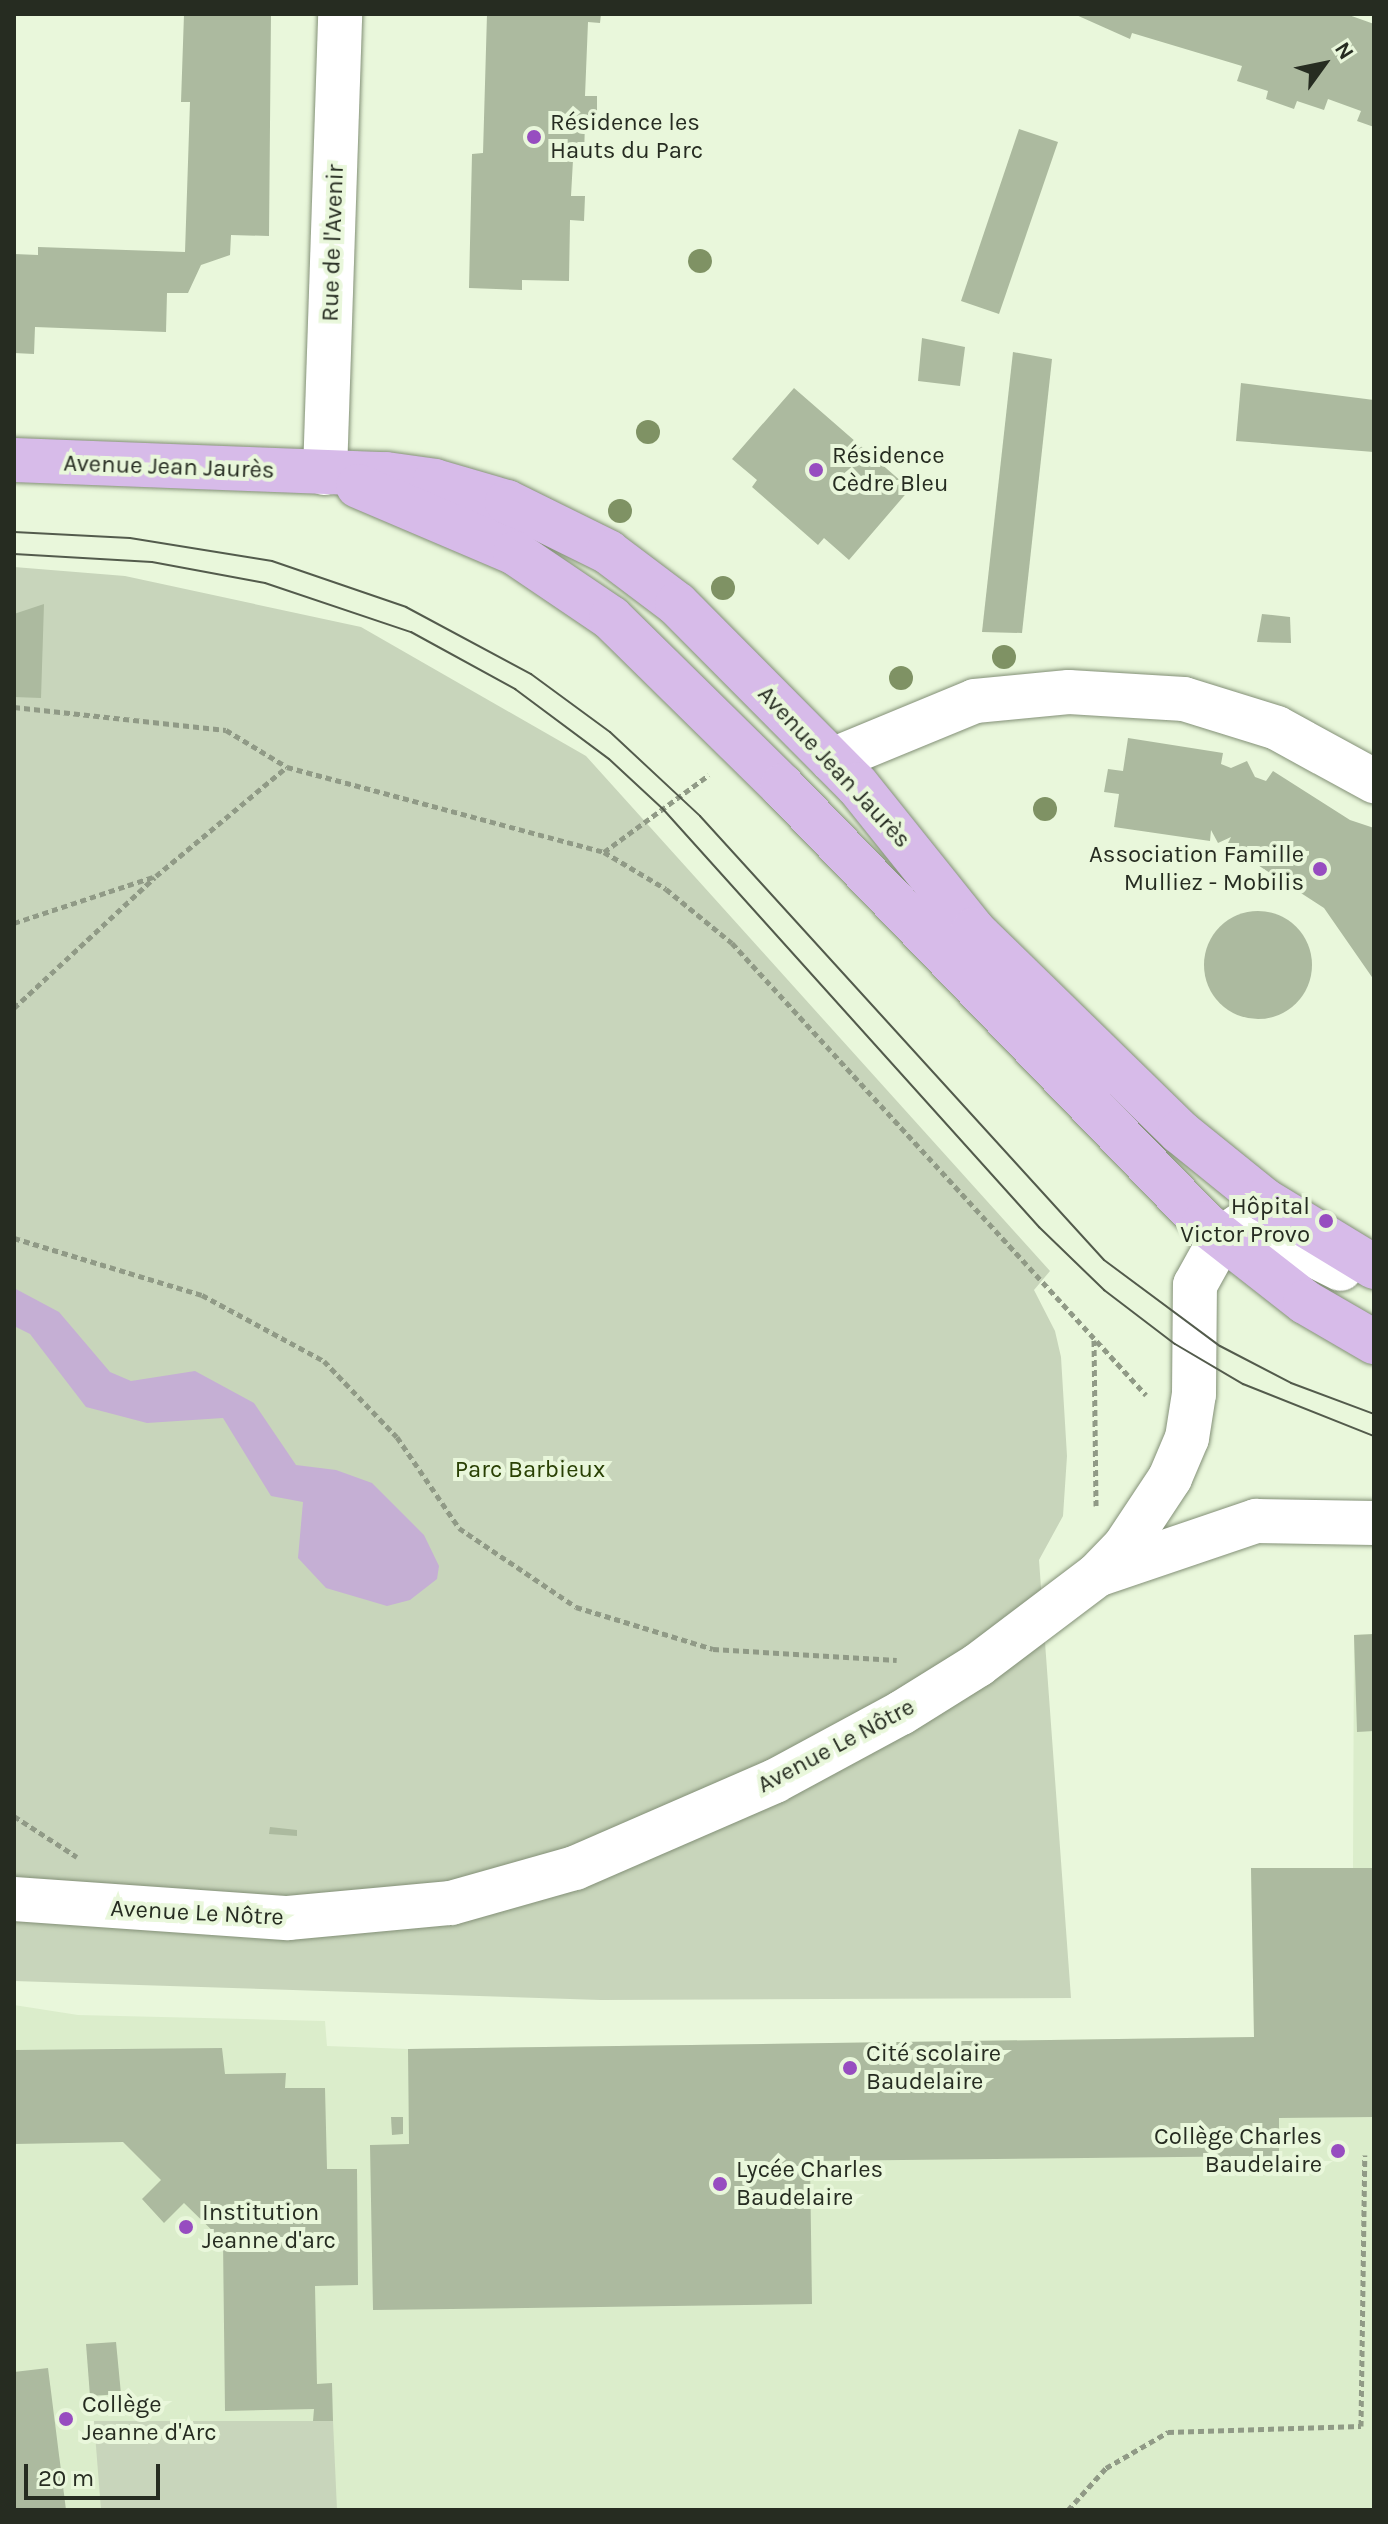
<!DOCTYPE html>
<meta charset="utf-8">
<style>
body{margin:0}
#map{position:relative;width:1388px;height:2524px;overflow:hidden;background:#e9f7db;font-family:Karla,sans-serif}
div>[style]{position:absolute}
.built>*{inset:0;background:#dbedcb}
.green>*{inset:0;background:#c8d5bb}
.water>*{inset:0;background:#c5afd4}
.building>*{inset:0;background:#acba9f}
.round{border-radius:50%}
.path>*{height:5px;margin-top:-2.5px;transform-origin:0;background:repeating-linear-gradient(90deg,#909a86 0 6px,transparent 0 10px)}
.roads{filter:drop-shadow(0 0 2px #839077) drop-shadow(0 0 2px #839077)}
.minor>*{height:44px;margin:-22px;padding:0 22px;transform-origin:22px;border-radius:22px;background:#fff}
.major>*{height:44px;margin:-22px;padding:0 22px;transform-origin:22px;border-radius:22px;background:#d7bbe9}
.tram>*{height:2px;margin:-1px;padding:0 1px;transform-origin:1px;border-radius:1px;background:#535b4c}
.trees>*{width:24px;height:24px;margin:-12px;border-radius:50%;background:#7f9264}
.dots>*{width:22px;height:22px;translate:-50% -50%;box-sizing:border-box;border:4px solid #e9f7db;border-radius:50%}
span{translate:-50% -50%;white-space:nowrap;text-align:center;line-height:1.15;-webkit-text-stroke:8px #e9f7db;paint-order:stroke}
.poi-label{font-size:24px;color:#262c21}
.left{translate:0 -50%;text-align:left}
.right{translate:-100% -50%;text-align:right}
.street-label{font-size:24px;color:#262c21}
.park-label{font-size:24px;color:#294003}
.frame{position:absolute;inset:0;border:16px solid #262c21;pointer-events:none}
.north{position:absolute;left:1284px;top:24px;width:80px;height:80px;-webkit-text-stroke:6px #e9f7db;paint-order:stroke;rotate:57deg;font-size:22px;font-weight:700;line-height:32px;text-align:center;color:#262c21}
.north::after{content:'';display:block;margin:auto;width:28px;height:36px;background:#262c21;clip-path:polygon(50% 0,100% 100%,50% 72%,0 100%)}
.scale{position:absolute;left:24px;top:2464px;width:136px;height:36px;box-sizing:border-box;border:4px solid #262c21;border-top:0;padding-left:10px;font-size:24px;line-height:28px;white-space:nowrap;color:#262c21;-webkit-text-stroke:6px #e9f7db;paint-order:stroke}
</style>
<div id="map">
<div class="built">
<i style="clip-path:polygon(1374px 1634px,1374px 2510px,14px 2510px,14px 2005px,78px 2015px,325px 2021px,327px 2046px,408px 2049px,1254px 2037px,1251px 1868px,1353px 1869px,1354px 1635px)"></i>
</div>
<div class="green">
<i style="clip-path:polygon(14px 567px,125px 576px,361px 627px,586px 756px,1050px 1271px,1034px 1290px,1055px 1331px,1061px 1357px,1067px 1456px,1063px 1516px,1039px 1560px,1071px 1998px,601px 2000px,14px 1981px)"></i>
<i style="clip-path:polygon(94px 2421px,333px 2421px,337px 2510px,101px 2510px)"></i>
</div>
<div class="water">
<i style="clip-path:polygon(14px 1288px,59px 1312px,110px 1372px,131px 1381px,195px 1371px,254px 1403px,296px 1465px,336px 1470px,372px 1483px,424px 1535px,439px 1566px,437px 1579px,410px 1600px,387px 1606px,326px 1588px,298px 1558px,303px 1502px,271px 1496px,223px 1418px,147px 1423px,86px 1407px,30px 1334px,14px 1326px)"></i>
</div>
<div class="building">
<i style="clip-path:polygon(184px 14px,271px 14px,269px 236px,231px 235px,230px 255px,201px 265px,188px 293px,167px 293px,166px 332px,35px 327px,34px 354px,14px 353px,14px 254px,38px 255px,38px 247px,185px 252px,190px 102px,181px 102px)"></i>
<i style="clip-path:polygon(487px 14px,601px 14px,600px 23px,588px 22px,585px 96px,597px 96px,597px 121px,585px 120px,584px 160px,573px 160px,571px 196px,585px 196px,584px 221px,570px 220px,569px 281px,522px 280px,522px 290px,469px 288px,472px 154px,483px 153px)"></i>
<i style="clip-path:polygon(1074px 14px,1346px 14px,1374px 24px,1374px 127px,1357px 121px,1361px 111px,1328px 99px,1324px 110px,1297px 101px,1294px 109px,1266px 99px,1268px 91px,1237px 81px,1242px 66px,1132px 33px,1130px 39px)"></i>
<i style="clip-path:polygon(1019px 129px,1058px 142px,999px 314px,961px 301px)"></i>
<i style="clip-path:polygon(922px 338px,965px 347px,960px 386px,918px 381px)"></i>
<i style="clip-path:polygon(1013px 352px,1052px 359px,1022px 633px,982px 632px)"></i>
<i style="clip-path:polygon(1241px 383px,1374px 400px,1374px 452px,1236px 441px)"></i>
<i style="clip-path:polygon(794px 388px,910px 489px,849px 560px,824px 538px,818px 545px,752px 487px,757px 480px,732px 459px)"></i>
<i style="clip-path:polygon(44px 604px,41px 698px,14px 697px,14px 614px)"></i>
<i style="clip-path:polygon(1262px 614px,1290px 617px,1291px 643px,1257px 642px)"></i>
<i style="clip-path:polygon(1128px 738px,1223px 753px,1221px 764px,1231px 768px,1247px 761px,1255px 777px,1266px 781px,1273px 771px,1350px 820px,1374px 828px,1374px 980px,1324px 908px,1227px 845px,1231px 837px,1218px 843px,1211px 830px,1210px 841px,1114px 827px,1119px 794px,1104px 792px,1108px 769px,1123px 771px)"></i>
<i class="round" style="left:1204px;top:911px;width:108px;height:108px"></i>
<i style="clip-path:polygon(1374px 1634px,1374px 1731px,1357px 1732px,1354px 1635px)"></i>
<i style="clip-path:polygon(270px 1827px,297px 1830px,297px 1836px,269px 1834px)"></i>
<i style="clip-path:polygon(1251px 1868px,1374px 1868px,1374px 2117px,1279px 2118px,1279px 2156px,810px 2161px,812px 2304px,373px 2310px,370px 2145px,409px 2144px,408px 2049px,1254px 2037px)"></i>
<i style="clip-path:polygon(222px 2048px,225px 2074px,286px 2073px,285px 2088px,325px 2088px,327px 2169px,357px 2169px,358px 2285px,315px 2286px,317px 2384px,332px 2383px,333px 2421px,313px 2421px,314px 2409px,225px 2411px,223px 2241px,184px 2203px,164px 2223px,142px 2199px,161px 2180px,123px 2142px,14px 2144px,14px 2050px)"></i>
<i style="clip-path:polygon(391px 2117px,403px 2117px,403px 2134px,392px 2135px)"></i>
<i style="clip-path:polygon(116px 2342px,121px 2394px,90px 2396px,86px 2344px)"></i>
<i style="clip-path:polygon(48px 2368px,66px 2510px,14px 2510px,14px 2372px)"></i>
</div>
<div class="path">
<i style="left:14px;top:707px;width:213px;rotate:6.2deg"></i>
<i style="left:226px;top:730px;width:71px;rotate:31.2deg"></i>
<i style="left:287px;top:767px;width:328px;rotate:15deg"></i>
<i style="left:604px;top:852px;width:130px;rotate:-36.3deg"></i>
<i style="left:604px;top:852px;width:72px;rotate:30.8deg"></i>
<i style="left:666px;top:889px;width:85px;rotate:39.3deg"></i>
<i style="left:732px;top:943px;width:613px;rotate:47.51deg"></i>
<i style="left:14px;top:923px;width:150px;rotate:-18.3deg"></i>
<i style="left:156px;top:876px;width:170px;rotate:-39.8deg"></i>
<i style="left:14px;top:1008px;width:192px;rotate:-42.9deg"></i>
<i style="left:14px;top:1238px;width:196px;rotate:16.9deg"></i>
<i style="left:202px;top:1295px;width:139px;rotate:28.4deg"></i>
<i style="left:324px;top:1361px;width:105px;rotate:46.2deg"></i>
<i style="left:397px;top:1437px;width:110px;rotate:55.7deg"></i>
<i style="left:459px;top:1528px;width:141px;rotate:34deg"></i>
<i style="left:576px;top:1607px;width:143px;rotate:17deg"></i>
<i style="left:713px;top:1649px;width:184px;rotate:3.4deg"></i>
<i style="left:1094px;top:1340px;width:166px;rotate:89.3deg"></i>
<i style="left:14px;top:1816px;width:75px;rotate:33.1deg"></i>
<i style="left:1068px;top:2510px;width:57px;rotate:-47.9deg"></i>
<i style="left:1106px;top:2468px;width:72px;rotate:-30.1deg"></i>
<i style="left:1168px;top:2432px;width:193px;rotate:-1.8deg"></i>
<i style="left:1361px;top:2426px;width:271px;rotate:-89.2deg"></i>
</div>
<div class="roads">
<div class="minor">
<i style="left:325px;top:473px;width:459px;rotate:-88.1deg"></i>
<i style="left:832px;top:760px;width:155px;rotate:-22.4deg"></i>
<i style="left:975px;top:701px;width:94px;rotate:-5.5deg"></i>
<i style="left:1069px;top:692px;width:115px;rotate:3.5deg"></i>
<i style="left:1184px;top:699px;width:97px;rotate:17.3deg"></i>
<i style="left:1277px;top:728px;width:111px;rotate:28.7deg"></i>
<i style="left:1100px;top:1574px;width:165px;rotate:-18.8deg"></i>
<i style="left:1256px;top:1521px;width:118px;rotate:1deg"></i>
<i style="left:14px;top:1899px;width:275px;rotate:4deg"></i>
<i style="left:288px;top:1918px;width:164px;rotate:-5.3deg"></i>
<i style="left:451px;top:1903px;width:129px;rotate:-15.8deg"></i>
<i style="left:575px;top:1868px;width:218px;rotate:-23.5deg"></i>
<i style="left:775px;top:1781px;width:143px;rotate:-28.4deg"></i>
<i style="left:901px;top:1713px;width:91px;rotate:-31.9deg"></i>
<i style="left:978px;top:1665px;width:149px;rotate:-37.1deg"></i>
<i style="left:1097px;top:1575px;width:40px;rotate:-46deg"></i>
<i style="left:1125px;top:1546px;width:82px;rotate:-56.5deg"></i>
<i style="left:1170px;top:1478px;width:43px;rotate:-67deg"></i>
<i style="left:1187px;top:1438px;width:45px;rotate:-81deg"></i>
<i style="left:1194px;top:1394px;width:109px;rotate:-89.5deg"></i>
<i style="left:1195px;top:1285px;width:54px;rotate:-61deg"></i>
<i style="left:1221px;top:1238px;width:24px;rotate:-33deg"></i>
<i style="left:1241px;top:1225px;width:12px"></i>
<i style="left:1253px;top:1225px;width:98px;rotate:26.6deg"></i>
</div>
<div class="major">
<i style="left:14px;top:460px;width:372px;rotate:2.2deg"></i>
<i style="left:386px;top:474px;width:49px;rotate:8.1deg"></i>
<i style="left:435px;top:481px;width:75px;rotate:16.3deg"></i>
<i style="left:507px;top:502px;width:113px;rotate:26.3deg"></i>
<i style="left:608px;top:552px;width:86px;rotate:37deg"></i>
<i style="left:677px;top:604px;width:255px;rotate:45.2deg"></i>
<i style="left:857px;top:785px;width:186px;rotate:51.3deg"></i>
<i style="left:973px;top:930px;width:289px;rotate:44.3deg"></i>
<i style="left:1180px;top:1132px;width:108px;rotate:39deg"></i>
<i style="left:1264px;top:1200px;width:129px;rotate:31.3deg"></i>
<i style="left:358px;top:486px;width:171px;rotate:23.1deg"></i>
<i style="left:515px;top:553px;width:116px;rotate:34.1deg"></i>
<i style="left:611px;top:618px;width:240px;rotate:44.5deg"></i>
<i style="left:782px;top:786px;width:607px;rotate:46deg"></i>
<i style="left:1204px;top:1223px;width:128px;rotate:38deg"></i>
<i style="left:1305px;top:1302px;width:80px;rotate:30.1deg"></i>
</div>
</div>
<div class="tram">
<i style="left:14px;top:532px;width:116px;rotate:3deg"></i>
<i style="left:130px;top:538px;width:144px;rotate:9.2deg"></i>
<i style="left:272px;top:561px;width:142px;rotate:18.9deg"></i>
<i style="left:406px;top:607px;width:142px;rotate:28.2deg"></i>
<i style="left:531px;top:674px;width:98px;rotate:36.3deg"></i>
<i style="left:610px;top:732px;width:123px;rotate:43deg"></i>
<i style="left:700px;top:816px;width:600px;rotate:47.7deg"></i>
<i style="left:1104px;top:1260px;width:144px;rotate:36.6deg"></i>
<i style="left:1220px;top:1346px;width:80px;rotate:27.5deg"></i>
<i style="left:1291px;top:1383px;width:89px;rotate:20.5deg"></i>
<i style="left:14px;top:554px;width:138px;rotate:3.3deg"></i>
<i style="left:152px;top:562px;width:115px;rotate:10.5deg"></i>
<i style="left:265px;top:583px;width:154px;rotate:18.6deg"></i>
<i style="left:411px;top:632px;width:119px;rotate:28.7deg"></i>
<i style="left:515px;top:689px;width:117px;rotate:36.7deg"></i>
<i style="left:609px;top:759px;width:72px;rotate:42.8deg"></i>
<i style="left:662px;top:808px;width:564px;rotate:48.02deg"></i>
<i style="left:1039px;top:1227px;width:91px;rotate:44.1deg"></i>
<i style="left:1104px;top:1290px;width:89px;rotate:37.3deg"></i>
<i style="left:1175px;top:1344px;width:79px;rotate:30.5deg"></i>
<i style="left:1243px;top:1384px;width:141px;rotate:21.7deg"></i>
</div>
<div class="trees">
<i style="left:700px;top:261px"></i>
<i style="left:648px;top:432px"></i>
<i style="left:620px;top:511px"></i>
<i style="left:723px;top:588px"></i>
<i style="left:1004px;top:657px"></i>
<i style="left:901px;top:678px"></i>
<i style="left:1045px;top:809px"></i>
</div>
<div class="dots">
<i style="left:534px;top:137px;background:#974dc0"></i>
<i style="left:816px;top:470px;background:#974dc0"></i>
<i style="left:1320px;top:869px;background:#974dc0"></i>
<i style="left:1326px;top:1221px;background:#974dc0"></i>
<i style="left:850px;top:2068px;background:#974dc0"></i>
<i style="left:1338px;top:2151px;background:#974dc0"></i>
<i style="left:720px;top:2184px;background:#974dc0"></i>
<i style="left:186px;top:2227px;background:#974dc0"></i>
<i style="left:66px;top:2419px;background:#974dc0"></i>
</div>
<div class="poi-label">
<span class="left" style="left:550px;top:137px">Résidence les<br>Hauts du Parc</span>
<span class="left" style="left:832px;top:470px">Résidence<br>Cèdre Bleu</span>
<span class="right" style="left:1304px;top:869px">Association Famille<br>Mulliez - Mobilis</span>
<span class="right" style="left:1310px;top:1221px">Hôpital<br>Victor Provo</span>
<span class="left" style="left:866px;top:2068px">Cité scolaire<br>Baudelaire</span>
<span class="right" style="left:1322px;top:2151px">Collège Charles<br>Baudelaire</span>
<span class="left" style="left:736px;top:2184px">Lycée Charles<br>Baudelaire</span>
<span class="left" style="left:202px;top:2227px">Institution<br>Jeanne d'arc</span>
<span class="left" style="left:82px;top:2419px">Collège<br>Jeanne d'Arc</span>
</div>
<div class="street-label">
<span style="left:333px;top:243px;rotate:-88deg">Rue de l'Avenir</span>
<span style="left:169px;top:467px;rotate:2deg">Avenue Jean Jaurès</span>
<span style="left:834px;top:767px;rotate:47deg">Avenue Jean Jaurès</span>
<span style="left:836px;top:1746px;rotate:-28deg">Avenue Le Nôtre</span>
<span style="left:197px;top:1913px;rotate:3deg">Avenue Le Nôtre</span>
</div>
<div class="park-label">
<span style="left:530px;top:1470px">Parc Barbieux</span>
</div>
<div class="frame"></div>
<div class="north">N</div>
<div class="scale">20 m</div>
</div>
